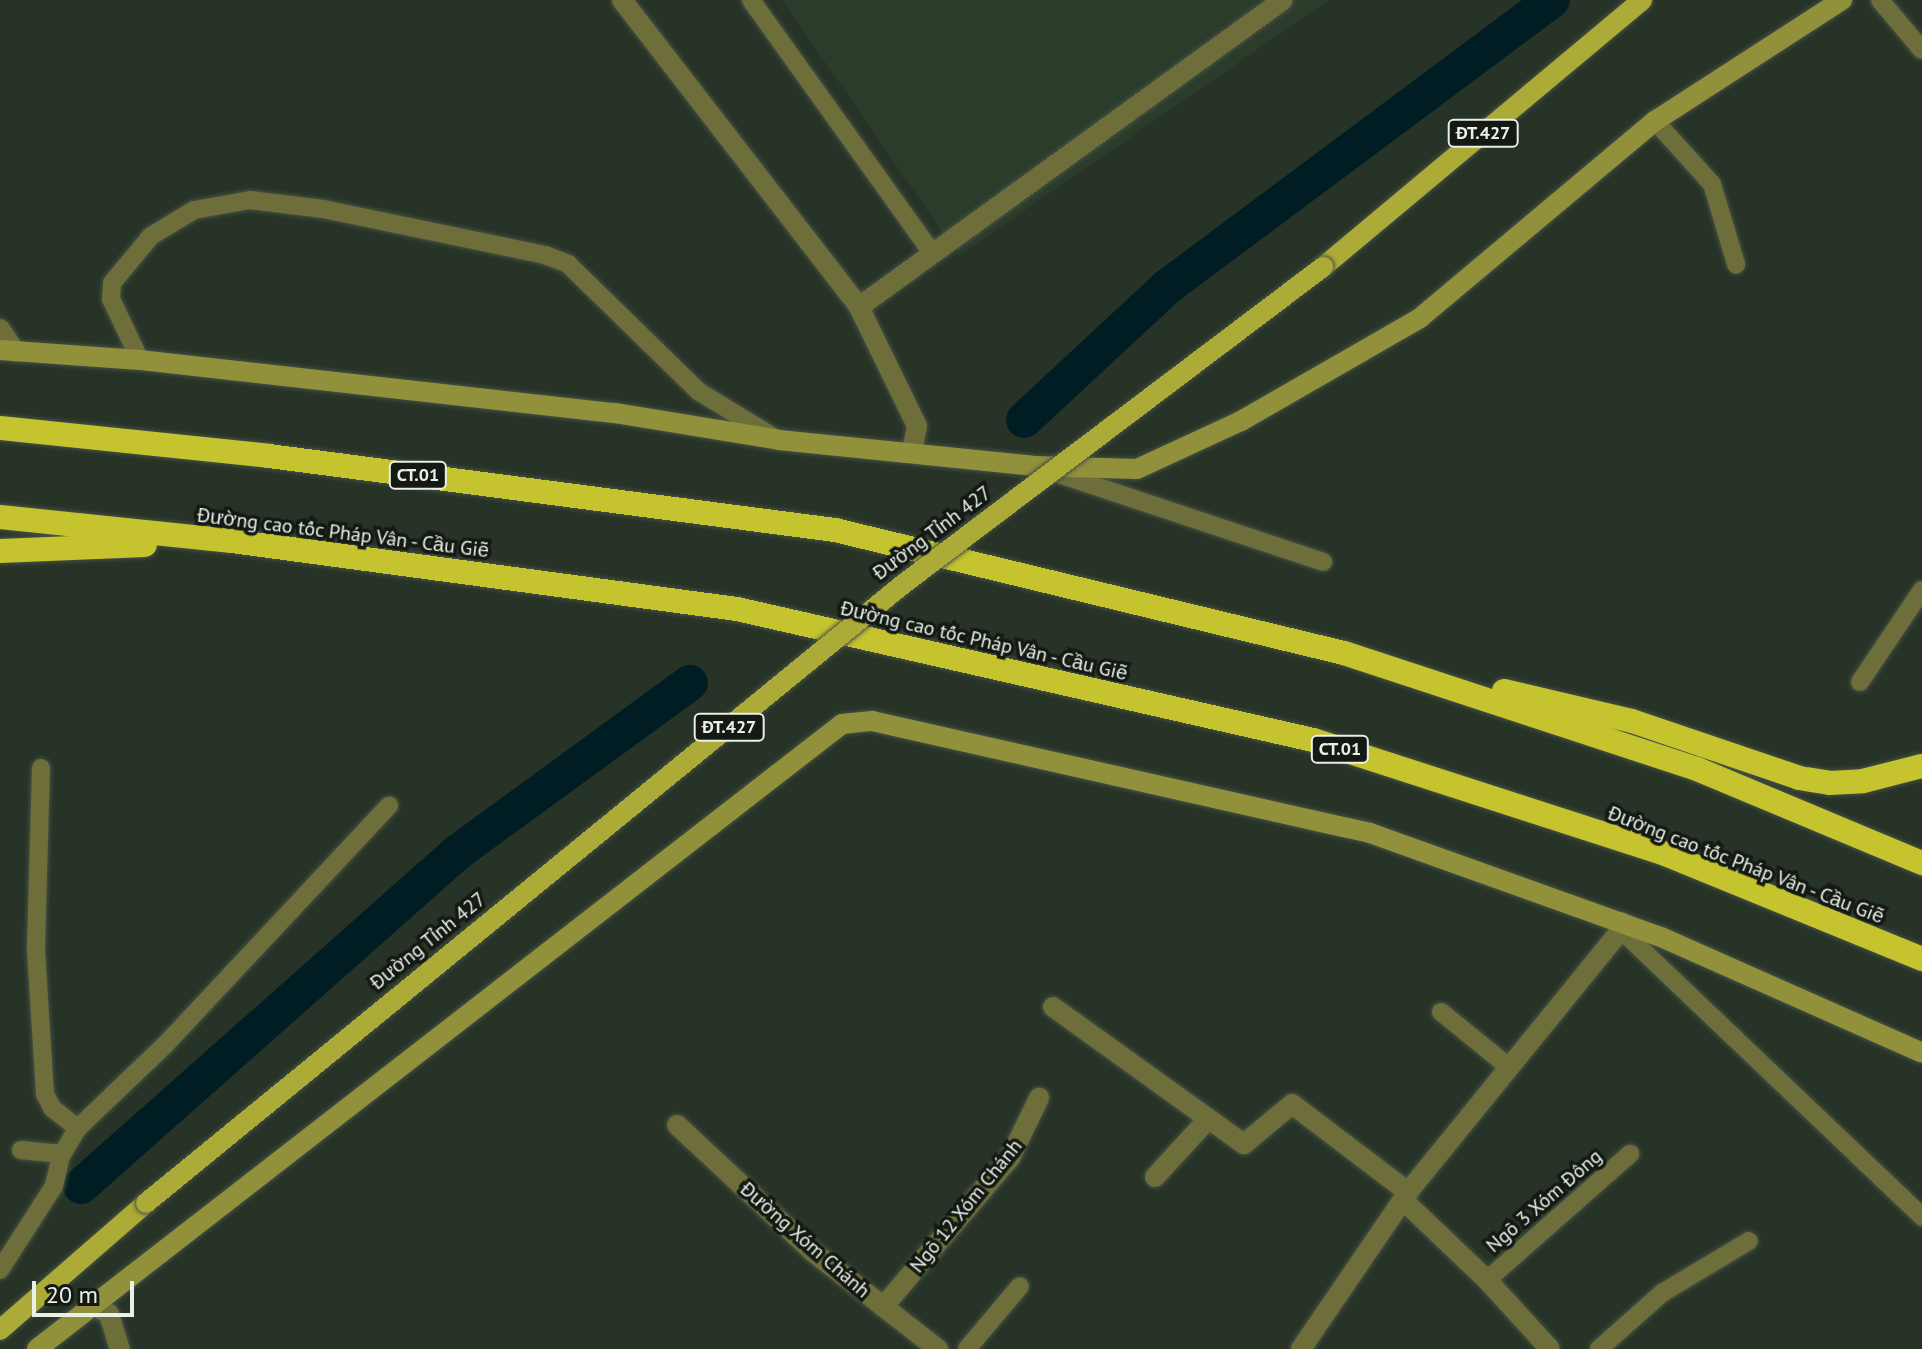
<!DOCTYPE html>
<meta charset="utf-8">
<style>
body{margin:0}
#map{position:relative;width:1922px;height:1349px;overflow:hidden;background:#273326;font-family:"PT Sans",sans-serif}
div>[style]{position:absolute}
.built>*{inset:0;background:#2b3c2a}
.canal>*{height:36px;margin:-18px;padding:0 18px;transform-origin:18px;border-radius:18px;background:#001d23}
.roads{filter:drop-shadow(0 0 2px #465145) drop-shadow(0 0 2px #465145)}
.lane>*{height:18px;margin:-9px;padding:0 9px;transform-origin:9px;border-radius:9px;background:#6e6e3b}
.street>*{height:20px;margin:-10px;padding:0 10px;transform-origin:10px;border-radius:10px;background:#6e6e3b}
.secondary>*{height:20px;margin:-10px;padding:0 10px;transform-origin:10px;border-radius:10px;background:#91913b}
.primary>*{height:20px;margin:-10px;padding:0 10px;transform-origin:10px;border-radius:10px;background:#adab37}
.highway>*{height:24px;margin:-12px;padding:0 12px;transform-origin:12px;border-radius:12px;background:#c5c42f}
.bridges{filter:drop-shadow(0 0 2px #465145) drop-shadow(0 0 2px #465145)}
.primary-bridge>*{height:20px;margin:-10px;padding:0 10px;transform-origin:10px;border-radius:10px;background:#adab37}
span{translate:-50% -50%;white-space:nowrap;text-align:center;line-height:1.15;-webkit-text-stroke:7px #141913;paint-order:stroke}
.shield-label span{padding:2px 6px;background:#141913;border:2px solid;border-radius:6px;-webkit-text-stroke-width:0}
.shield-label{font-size:18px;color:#e8f0e8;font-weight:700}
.street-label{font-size:20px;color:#e8f0e8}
.scale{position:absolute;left:32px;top:1281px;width:102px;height:36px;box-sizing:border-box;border:4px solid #e8f0e8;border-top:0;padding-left:10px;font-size:24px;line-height:28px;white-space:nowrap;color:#e8f0e8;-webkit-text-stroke:6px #141913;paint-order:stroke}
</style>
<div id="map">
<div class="built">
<i style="clip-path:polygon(782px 0,1329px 0,959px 256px)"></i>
</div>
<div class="canal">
<i style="left:1024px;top:420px;width:195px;rotate:-42.9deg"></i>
<i style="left:1167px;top:287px;width:480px;rotate:-36.7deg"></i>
<i style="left:81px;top:1186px;width:504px;rotate:-41.54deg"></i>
<i style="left:458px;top:852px;width:287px;rotate:-36.1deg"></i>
</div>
<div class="roads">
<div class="lane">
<i style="left:751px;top:0;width:311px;rotate:54.4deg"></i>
<i style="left:1880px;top:0;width:65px;rotate:50deg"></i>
<i style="left:1655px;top:121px;width:85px;rotate:47.9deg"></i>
<i style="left:1712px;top:184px;width:84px;rotate:73.3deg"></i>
<i style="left:140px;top:360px;width:68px;rotate:-115.4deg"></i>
<i style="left:111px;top:299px;width:16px;rotate:-86deg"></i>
<i style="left:112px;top:283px;width:61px;rotate:-50.3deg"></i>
<i style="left:151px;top:236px;width:50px;rotate:-31.2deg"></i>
<i style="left:194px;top:210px;width:57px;rotate:-10.1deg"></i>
<i style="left:250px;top:200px;width:74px;rotate:7deg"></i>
<i style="left:323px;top:209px;width:227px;rotate:11.7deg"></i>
<i style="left:545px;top:255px;width:25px;rotate:21deg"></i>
<i style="left:568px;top:264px;width:182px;rotate:44.3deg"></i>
<i style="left:698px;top:391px;width:90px;rotate:31.4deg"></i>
<i style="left:1047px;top:470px;width:291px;rotate:18.4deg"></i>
<i style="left:1860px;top:682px;width:111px;rotate:-56deg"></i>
<i style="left:41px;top:768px;width:183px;rotate:91.6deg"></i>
<i style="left:36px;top:951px;width:143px;rotate:86.4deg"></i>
<i style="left:45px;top:1094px;width:16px;rotate:63deg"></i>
<i style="left:52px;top:1108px;width:33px;rotate:38deg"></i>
<i style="left:1621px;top:930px;width:416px;rotate:43.6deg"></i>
<i style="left:1441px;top:1012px;width:87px;rotate:39deg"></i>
<i style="left:21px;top:1150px;width:41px;rotate:5.6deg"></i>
<i style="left:0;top:1270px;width:100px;rotate:-57.3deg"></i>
<i style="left:54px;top:1186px;width:31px;rotate:-77deg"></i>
<i style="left:61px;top:1156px;width:33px;rotate:-59deg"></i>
<i style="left:78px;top:1128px;width:120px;rotate:-43.7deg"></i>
<i style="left:165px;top:1045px;width:328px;rotate:-46.9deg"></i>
<i style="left:1487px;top:1280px;width:191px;rotate:-41.4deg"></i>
<i style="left:967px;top:1349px;width:82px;rotate:-49.9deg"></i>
<i style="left:1599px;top:1349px;width:84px;rotate:-41.6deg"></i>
<i style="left:1662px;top:1293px;width:101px;rotate:-30.9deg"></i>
</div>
<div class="street">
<i style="left:622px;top:0;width:388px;rotate:52.3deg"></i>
<i style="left:859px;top:307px;width:132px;rotate:64deg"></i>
<i style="left:917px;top:426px;width:26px;rotate:101deg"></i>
<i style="left:859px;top:307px;width:523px;rotate:-35.91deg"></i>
<i style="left:0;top:329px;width:27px;rotate:56deg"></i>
<i style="left:1053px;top:1007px;width:235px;rotate:35.7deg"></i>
<i style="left:1244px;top:1144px;width:62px;rotate:-39.8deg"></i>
<i style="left:1292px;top:1104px;width:146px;rotate:37.2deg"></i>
<i style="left:677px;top:1125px;width:185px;rotate:43deg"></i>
<i style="left:812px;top:1251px;width:160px;rotate:37.9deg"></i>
<i style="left:1155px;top:1177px;width:77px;rotate:-47.6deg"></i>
<i style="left:1403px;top:1200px;width:116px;rotate:43.6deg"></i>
<i style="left:1487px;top:1280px;width:93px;rotate:47.6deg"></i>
<i style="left:93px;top:1305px;width:18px;rotate:29deg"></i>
<i style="left:109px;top:1314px;width:37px;rotate:73deg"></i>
<i style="left:883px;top:1307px;width:196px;rotate:-49.6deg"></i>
<i style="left:1010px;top:1158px;width:67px;rotate:-64.2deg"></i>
<i style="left:1301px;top:1349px;width:190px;rotate:-55.7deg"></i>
<i style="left:1408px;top:1192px;width:338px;rotate:-50.9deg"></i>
<i style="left:1621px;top:930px;width:8px;rotate:-83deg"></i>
</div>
<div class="secondary">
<i style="left:0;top:350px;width:140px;rotate:4.1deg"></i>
<i style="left:140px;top:360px;width:478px;rotate:6.4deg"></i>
<i style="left:615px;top:413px;width:166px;rotate:9.3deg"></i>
<i style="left:779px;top:440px;width:255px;rotate:5.8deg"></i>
<i style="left:1033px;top:466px;width:104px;rotate:1.7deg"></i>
<i style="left:1137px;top:469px;width:115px;rotate:-24.8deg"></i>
<i style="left:1241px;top:421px;width:207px;rotate:-29.9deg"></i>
<i style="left:1420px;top:318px;width:307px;rotate:-40deg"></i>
<i style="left:1655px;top:121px;width:223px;rotate:-32.9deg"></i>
<i style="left:37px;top:1349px;width:1019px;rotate:-37.83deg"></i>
<i style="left:842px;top:724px;width:30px;rotate:-6deg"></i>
<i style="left:872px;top:721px;width:510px;rotate:12.67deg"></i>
<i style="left:1370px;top:833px;width:311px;rotate:19.7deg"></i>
<i style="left:1663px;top:938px;width:283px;rotate:23.9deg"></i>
</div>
<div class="primary">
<i style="left:1323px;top:267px;width:416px;rotate:-39.9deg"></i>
<i style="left:0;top:1330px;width:194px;rotate:-41deg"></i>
</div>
<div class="highway">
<i style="left:0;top:428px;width:270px;rotate:5.9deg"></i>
<i style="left:269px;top:456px;width:571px;rotate:7.45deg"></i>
<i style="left:835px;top:530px;width:524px;rotate:13.59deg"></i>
<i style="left:1344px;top:653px;width:372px;rotate:18.2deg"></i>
<i style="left:1697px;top:769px;width:244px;rotate:22.7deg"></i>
<i style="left:0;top:517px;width:233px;rotate:5.9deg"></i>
<i style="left:232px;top:541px;width:510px;rotate:7.67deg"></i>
<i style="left:737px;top:609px;width:591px;rotate:12.81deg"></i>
<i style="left:1313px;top:740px;width:370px;rotate:17.9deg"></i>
<i style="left:1665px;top:854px;width:278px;rotate:22.2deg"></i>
<i style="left:0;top:551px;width:145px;rotate:-2.4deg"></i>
<i style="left:1504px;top:691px;width:131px;rotate:13.2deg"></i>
<i style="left:1632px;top:721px;width:176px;rotate:18.8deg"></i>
<i style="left:1799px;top:778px;width:30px;rotate:9deg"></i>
<i style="left:1829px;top:783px;width:34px;rotate:-3deg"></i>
<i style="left:1863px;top:781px;width:61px;rotate:-14.3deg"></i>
</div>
</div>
<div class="bridges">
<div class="primary-bridge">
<i style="left:146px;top:1203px;width:976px;rotate:-39.26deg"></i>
<i style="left:902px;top:585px;width:528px;rotate:-37.07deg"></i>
</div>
</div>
<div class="shield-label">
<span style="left:1483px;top:133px">ĐT.427</span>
<span style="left:418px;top:475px">CT.01</span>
<span style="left:729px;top:727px">ĐT.427</span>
<span style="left:1340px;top:749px">CT.01</span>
</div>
<div class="street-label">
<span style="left:343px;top:533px;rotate:7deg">Đường cao tốc Pháp Vân - Cầu Giẽ</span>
<span style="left:932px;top:533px;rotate:-37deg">Đường Tỉnh 427</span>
<span style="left:984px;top:641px;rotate:13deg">Đường cao tốc Pháp Vân - Cầu Giẽ</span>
<span style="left:1746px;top:865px;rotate:21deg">Đường cao tốc Pháp Vân - Cầu Giẽ</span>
<span style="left:428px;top:941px;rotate:-39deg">Đường Tỉnh 427</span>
<span style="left:1544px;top:1201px;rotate:-41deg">Ngõ 3 Xóm Đông</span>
<span style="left:966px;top:1206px;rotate:-51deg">Ngõ 12 Xóm Chánh</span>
<span style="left:805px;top:1240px;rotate:41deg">Đường Xóm Chánh</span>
</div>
<div class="scale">20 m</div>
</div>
